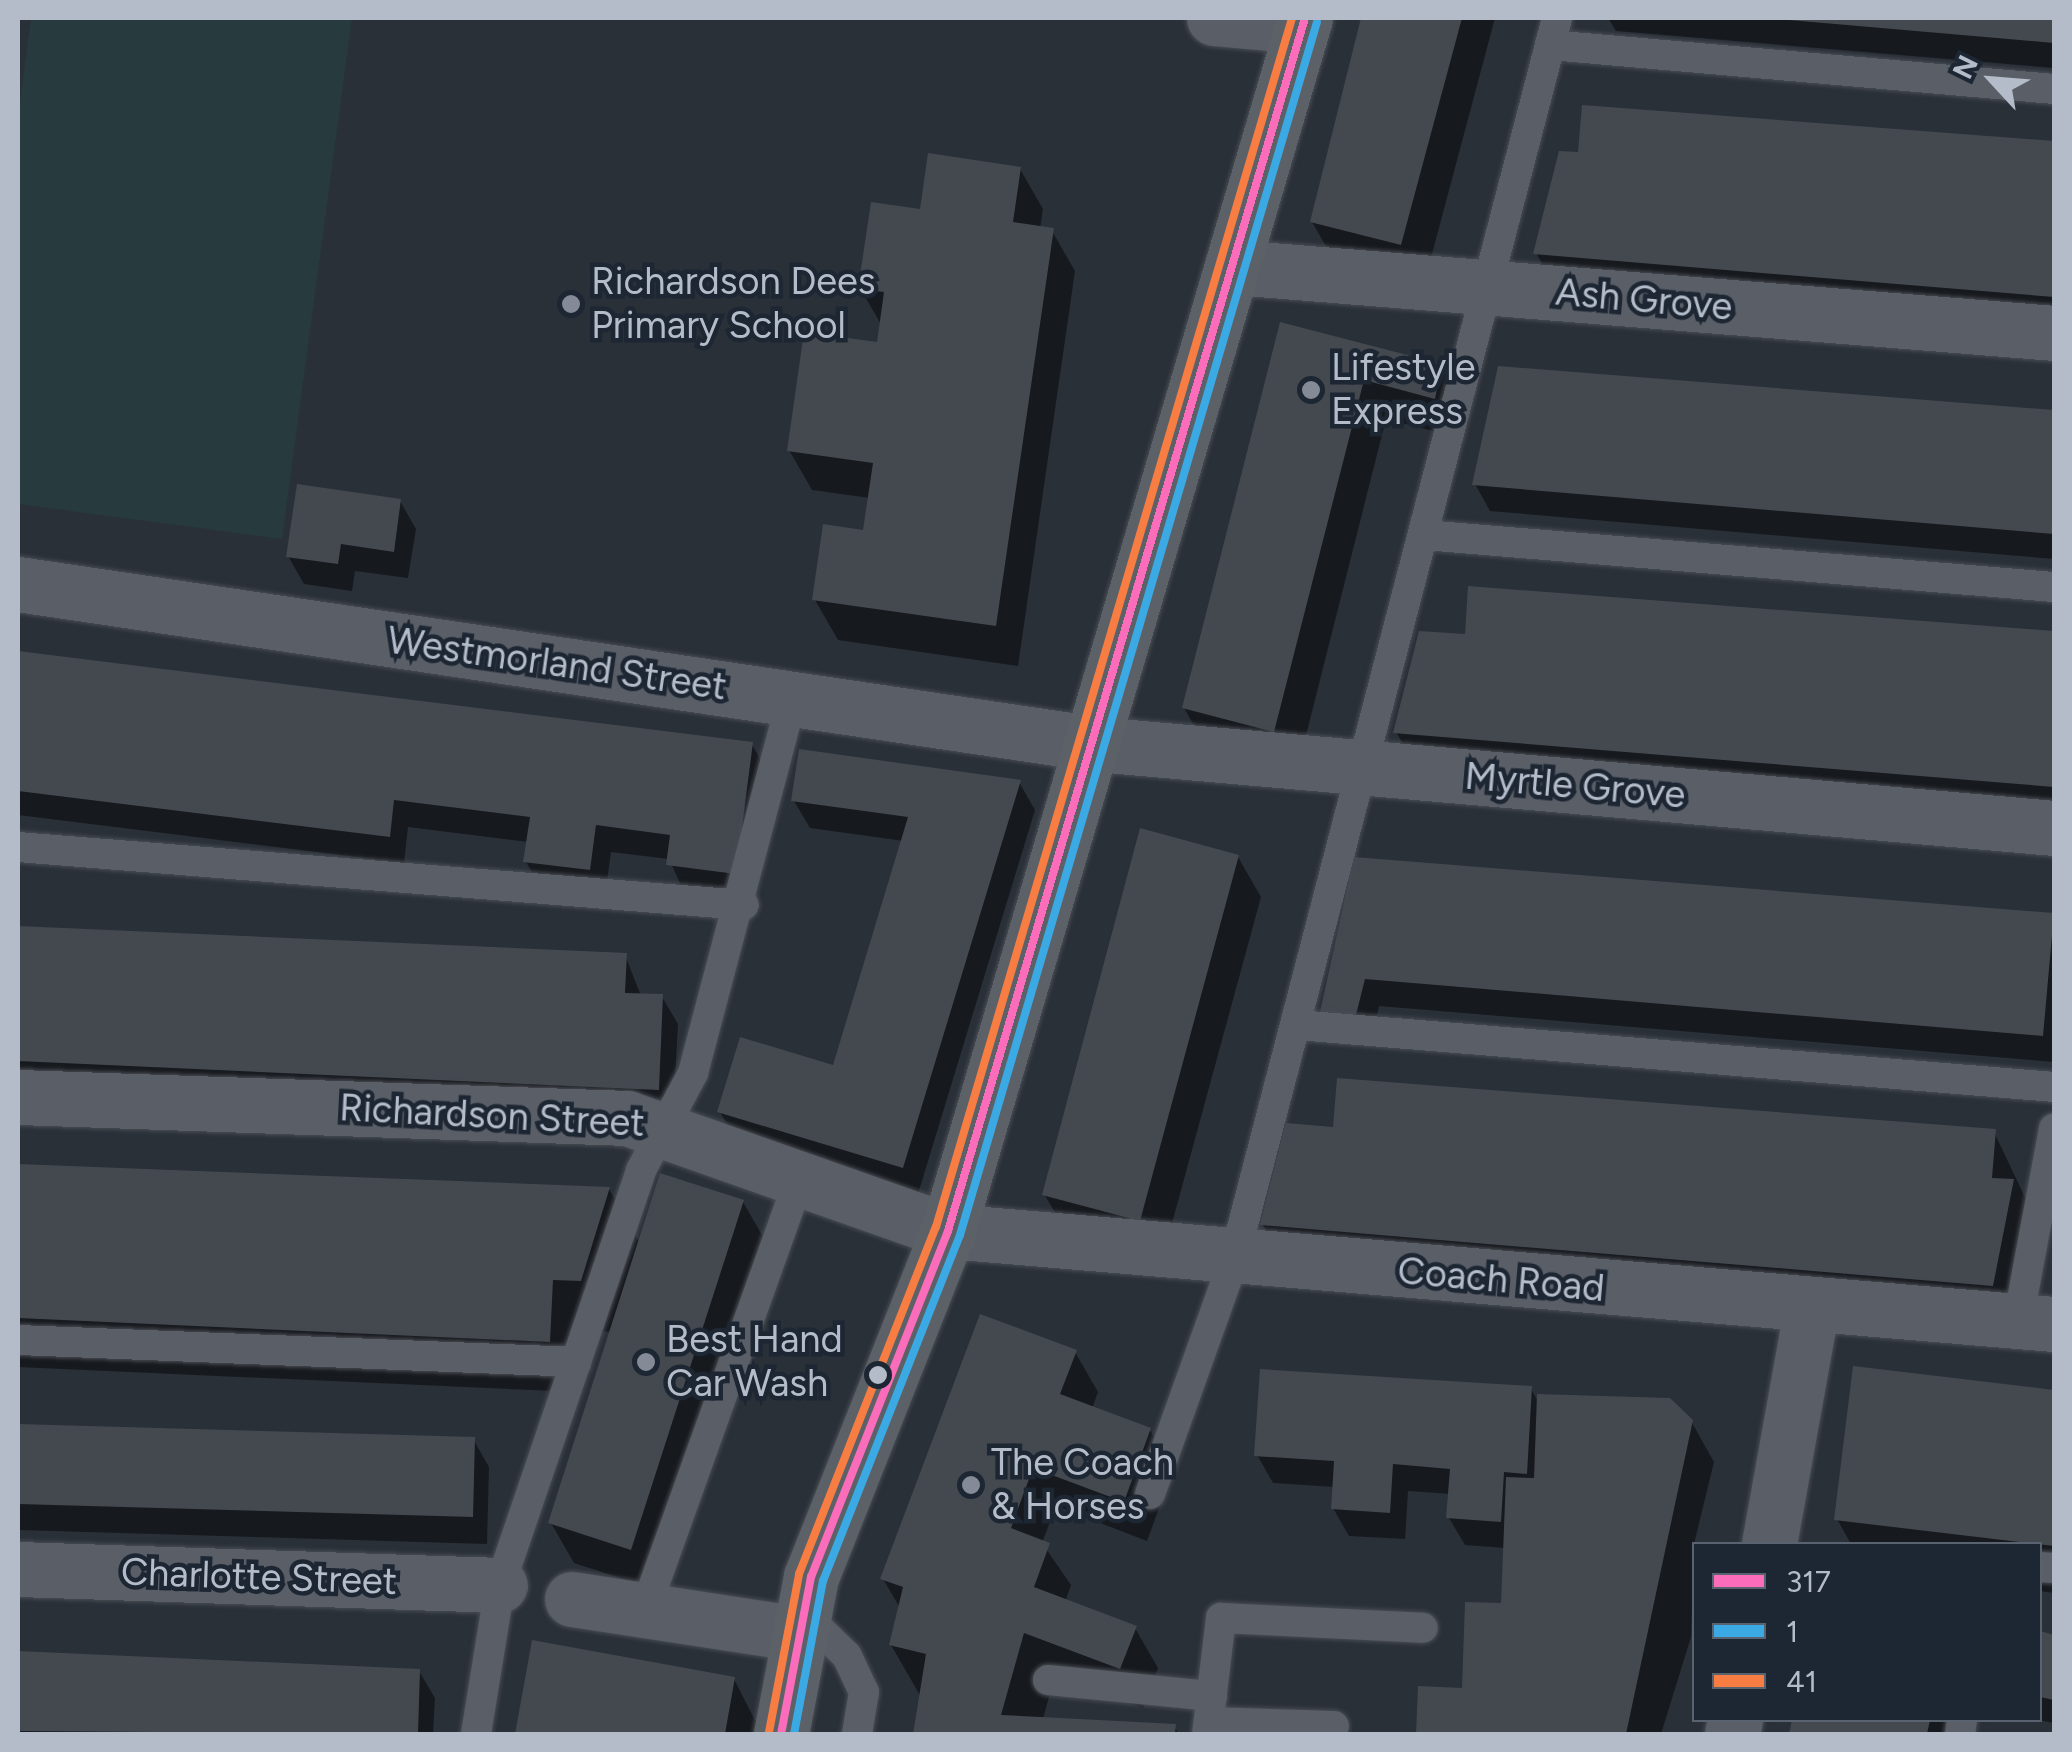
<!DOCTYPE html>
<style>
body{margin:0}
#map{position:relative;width:2072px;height:1752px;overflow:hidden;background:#2a3038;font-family:Figtree,sans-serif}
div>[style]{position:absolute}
.green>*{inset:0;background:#273a3e}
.shadow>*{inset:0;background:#0007}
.building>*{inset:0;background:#444950}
.roads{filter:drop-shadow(0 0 2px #484c53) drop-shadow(0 0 2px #484c53)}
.service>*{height:30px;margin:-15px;padding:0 15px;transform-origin:15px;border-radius:15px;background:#5a5e66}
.minor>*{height:55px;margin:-27.5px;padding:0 27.5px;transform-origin:27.5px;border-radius:27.5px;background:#5a5e66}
.tertiary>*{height:55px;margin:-27.5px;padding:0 27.5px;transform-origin:27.5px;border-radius:27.5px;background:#5a5e66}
.primary>*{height:55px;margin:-27.5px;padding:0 27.5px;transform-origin:27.5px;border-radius:27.5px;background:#5c6168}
.bus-1>*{height:8px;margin:-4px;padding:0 4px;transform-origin:4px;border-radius:4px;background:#fb6dba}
.bus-2>*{height:8px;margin:-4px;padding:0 4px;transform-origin:4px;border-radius:4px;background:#3aa9e4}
.bus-3>*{height:8px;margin:-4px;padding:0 4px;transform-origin:4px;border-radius:4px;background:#f77d43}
.dots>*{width:28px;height:28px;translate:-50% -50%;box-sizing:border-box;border:5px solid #1d2633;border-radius:50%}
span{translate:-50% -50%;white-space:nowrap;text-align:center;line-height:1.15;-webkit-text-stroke:9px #1d2633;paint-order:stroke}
.poi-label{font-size:38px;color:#b4bcc9}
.left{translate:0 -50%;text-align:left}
.street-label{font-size:38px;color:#b4bcc9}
.frame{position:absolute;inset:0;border:20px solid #b4bcc9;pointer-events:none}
.legend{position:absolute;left:1692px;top:1542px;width:350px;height:180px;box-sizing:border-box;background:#1d2633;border:2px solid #59626f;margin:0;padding:12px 18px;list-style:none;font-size:30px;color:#b4bcc9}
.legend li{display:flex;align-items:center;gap:20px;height:50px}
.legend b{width:50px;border:2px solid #59626f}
.north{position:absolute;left:1942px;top:30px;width:100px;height:100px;-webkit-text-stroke:8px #1d2633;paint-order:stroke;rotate:296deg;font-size:28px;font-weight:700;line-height:40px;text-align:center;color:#b4bcc9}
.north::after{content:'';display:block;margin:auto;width:35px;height:45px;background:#b4bcc9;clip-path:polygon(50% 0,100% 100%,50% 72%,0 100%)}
</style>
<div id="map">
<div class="green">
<i style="clip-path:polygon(31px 18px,352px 18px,282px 539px,18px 504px,18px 118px)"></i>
</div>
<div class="shadow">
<i style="clip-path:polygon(1364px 18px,1495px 18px,1424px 284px,1335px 262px,1312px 222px)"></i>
<i style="clip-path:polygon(1608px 18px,2054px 18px,2054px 68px,1616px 31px)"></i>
<i style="clip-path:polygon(1585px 108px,2054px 144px,2054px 345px,1565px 304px,1536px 253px,1581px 155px)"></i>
<i style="clip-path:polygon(1020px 169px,1043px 209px,1040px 229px,1052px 231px,1075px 271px,1018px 666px,838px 640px,815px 600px,865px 532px,870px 498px,812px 490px,789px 450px,879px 345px,882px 326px,860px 288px,922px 212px)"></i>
<i style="clip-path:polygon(1282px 326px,1441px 366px,1464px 406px,1457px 437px,1386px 419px,1297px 771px,1207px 748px,1184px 708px)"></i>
<i style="clip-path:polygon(1500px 368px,2054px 413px,2054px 559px,1490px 511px,1475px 484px)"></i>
<i style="clip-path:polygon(400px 501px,416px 529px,408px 578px,355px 571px,352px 591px,304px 584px,288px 556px)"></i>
<i style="clip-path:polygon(1470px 588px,2054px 634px,2054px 835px,1425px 783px,1396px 732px,1467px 637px)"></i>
<i style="clip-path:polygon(18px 654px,752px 745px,768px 772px,751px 901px,684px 892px,669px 859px,611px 852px,605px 896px,542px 889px,526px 862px,529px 842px,408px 827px,404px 863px,18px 815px)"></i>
<i style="clip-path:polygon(1019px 782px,1035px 810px,918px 1194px,736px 1139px,720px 1112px,834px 1068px,904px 841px,810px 828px,794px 801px)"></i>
<i style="clip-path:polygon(1238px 857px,1261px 897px,1162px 1260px,1068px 1234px,1044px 1194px)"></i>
<i style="clip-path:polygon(1356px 859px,2054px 916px,2054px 1062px,1379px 1006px,1371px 1041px,1339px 1038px)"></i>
<i style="clip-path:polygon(18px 928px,625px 955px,641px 996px,662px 997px,678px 1024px,673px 1116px,18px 1087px)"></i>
<i style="clip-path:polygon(1336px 1130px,1994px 1132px,2042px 1233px,2021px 1336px,1292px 1275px,1263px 1225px)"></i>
<i style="clip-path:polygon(18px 1167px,609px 1189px,640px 1244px,743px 1202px,766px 1242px,654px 1589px,574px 1563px,551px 1523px,612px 1332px,582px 1330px,578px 1392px,18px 1367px)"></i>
<i style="clip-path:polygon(1075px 1352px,1098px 1392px,1092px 1409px,1150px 1430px,1173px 1470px,1147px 1541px,1056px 1506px,1042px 1543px,1071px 1585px,1065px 1602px,1135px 1628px,1158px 1668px,1143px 1708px,1043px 1670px,1052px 1686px,1043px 1719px,1174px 1727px,1179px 1734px,915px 1734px,921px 1697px,891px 1645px,900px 1608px,883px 1579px)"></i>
<i style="clip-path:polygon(1855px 1369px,2054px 1392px,2054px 1593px,2040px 1591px,2040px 1544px,1851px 1544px,1837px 1519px)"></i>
<i style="clip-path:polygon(1531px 1389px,1539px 1403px,1691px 1421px,1714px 1462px,1694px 1544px,1691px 1637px,1661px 1734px,1419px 1734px,1420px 1689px,1464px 1691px,1504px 1606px,1506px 1548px,1465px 1545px,1449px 1518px,1451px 1494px,1408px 1491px,1405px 1539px,1349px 1536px,1333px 1508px,1335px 1487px,1273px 1483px,1257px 1455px)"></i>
<i style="clip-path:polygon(18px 1426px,473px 1439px,489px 1467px,487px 1544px,18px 1530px)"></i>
<i style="clip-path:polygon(2040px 1634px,2054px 1637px,2054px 1723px,2039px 1720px)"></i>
<i style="clip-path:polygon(534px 1643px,734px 1679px,762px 1734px,518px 1734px)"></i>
<i style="clip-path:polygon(18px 1654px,419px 1671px,435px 1698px,433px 1734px,18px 1734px)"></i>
<i style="clip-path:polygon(1795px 1720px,1968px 1720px,1966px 1734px,1792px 1734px)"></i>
</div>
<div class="building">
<i style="clip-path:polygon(1361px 18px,1462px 18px,1401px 245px,1310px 222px)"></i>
<i style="clip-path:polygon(1789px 18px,2054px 18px,2054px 43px,1789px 20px)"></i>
<i style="clip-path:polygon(1582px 105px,2054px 141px,2054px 297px,1533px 254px,1559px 151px,1578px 152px)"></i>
<i style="clip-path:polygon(928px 153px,1021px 167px,1013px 222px,1054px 228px,996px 626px,812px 600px,823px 524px,863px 530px,873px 463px,787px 451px,804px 332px,877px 342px,884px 292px,858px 289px,871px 202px,920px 209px)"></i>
<i style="clip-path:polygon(1280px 322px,1442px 364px,1435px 399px,1364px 380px,1274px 732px,1182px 708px)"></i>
<i style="clip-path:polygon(1498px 366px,2054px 410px,2054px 534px,1472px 485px)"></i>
<i style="clip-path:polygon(297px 484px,401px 499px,394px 552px,341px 544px,338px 564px,286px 557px)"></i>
<i style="clip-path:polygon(1468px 586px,2054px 631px,2054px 787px,1393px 733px,1419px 631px,1465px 634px)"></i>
<i style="clip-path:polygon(18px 651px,753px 742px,736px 874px,666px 865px,670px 835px,596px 825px,590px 870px,523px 862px,530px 817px,394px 800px,390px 837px,18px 791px)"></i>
<i style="clip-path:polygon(799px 749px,1021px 780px,903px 1168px,717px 1112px,740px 1037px,833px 1065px,908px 817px,791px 801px)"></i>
<i style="clip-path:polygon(1140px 828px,1239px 855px,1140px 1221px,1042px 1195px)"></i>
<i style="clip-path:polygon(1354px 857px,2054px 913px,2043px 1036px,1365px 979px,1356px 1015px,1320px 1012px)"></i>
<i style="clip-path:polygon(18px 926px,627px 953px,625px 993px,663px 994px,659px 1090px,18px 1061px)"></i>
<i style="clip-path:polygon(1337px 1078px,1996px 1129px,1992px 1178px,2014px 1179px,1993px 1286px,1260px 1225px,1286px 1123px,1333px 1127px)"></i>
<i style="clip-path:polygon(18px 1164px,610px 1187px,581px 1281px,553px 1280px,550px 1342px,18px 1318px)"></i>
<i style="clip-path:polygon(660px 1173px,744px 1200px,631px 1550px,548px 1523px)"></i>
<i style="clip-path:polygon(980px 1314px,1077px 1350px,1060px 1394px,1151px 1428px,1124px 1502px,1033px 1468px,1011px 1528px,1050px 1543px,1034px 1587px,1137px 1626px,1120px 1669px,1024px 1633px,1001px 1715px,1176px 1724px,1175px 1734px,913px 1734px,926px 1654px,889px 1645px,903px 1587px,880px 1579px)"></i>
<i style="clip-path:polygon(1853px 1366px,2054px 1390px,2054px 1546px,1834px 1520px)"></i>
<i style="clip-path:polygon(1260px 1369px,1532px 1386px,1527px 1474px,1504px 1472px,1501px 1522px,1446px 1518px,1450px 1469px,1393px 1464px,1390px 1513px,1331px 1509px,1334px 1461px,1254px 1456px)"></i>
<i style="clip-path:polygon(1537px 1394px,1670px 1398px,1693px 1420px,1626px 1734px,1416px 1734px,1418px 1686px,1462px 1688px,1465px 1602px,1501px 1603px,1506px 1477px,1534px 1478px)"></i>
<i style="clip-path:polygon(18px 1424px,475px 1437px,473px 1517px,18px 1504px)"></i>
<i style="clip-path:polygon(2040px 1631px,2054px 1635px,2054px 1700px,2040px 1697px)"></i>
<i style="clip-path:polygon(532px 1640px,735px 1677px,725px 1734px,515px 1734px)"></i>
<i style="clip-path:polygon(18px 1651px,420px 1669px,418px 1734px,18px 1731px)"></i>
<i style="clip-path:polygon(1792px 1720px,1930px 1720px,1927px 1734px,1789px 1734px)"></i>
</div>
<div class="roads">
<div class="service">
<i style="left:1550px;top:45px;width:506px;rotate:4.99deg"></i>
<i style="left:1424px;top:535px;width:632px;rotate:4.72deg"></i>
<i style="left:18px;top:847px;width:728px;rotate:4.57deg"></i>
<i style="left:1297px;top:1025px;width:760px;rotate:4.68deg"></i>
<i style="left:2018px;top:1321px;width:196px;rotate:-79.4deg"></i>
<i style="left:18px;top:1340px;width:559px;rotate:2.25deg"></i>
<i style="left:1150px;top:1494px;width:250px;rotate:-70.3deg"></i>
<i style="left:1234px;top:1259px;width:1282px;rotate:-75.41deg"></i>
<i style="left:2040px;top:1567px;width:14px;rotate:4deg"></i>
<i style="left:645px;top:1610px;width:461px;rotate:-70.3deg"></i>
<i style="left:804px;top:1614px;width:60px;rotate:44.3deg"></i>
<i style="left:847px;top:1656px;width:40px;rotate:65deg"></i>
<i style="left:864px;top:1692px;width:43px;rotate:99.5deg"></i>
<i style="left:1048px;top:1680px;width:165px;rotate:5.6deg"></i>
<i style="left:1209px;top:1722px;width:125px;rotate:1.8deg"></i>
<i style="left:476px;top:1734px;width:151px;rotate:-80.8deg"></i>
<i style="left:500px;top:1585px;width:438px;rotate:-71.2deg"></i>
<i style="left:641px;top:1170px;width:110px;rotate:-61.8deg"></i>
<i style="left:693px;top:1073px;width:388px;rotate:-75.2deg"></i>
<i style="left:1207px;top:1734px;width:117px;rotate:-83.1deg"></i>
<i style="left:1221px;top:1618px;width:202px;rotate:2.8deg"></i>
<i style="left:1960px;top:1734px;width:14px;rotate:-82deg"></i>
</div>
<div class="minor">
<i style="left:1234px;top:267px;width:823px;rotate:4.6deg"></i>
<i style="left:18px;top:584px;width:1090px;rotate:8.44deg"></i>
<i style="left:1096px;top:744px;width:962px;rotate:5.01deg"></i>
<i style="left:18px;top:1097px;width:609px;rotate:1.97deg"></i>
<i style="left:627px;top:1118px;width:340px;rotate:19.4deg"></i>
<i style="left:948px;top:1231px;width:1110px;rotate:4.81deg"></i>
<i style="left:1769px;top:1544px;width:243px;rotate:-79.8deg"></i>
<i style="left:18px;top:1569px;width:482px;rotate:1.9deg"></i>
<i style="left:572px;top:1599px;width:231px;rotate:8.7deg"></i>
<i style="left:1732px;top:1734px;width:14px;rotate:-78deg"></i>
</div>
<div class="tertiary">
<i style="left:1214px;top:18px;width:88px;rotate:5.2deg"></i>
</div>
<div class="primary">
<i style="left:781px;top:1734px;width:160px;rotate:-79.2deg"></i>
<i style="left:811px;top:1577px;width:372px;rotate:-68.4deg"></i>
<i style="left:948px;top:1231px;width:1264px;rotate:-73.6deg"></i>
</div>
</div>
<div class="bus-1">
<i style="left:781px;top:1734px;width:160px;rotate:-79.2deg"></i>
<i style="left:811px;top:1577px;width:372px;rotate:-68.4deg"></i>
<i style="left:948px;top:1231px;width:1264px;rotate:-73.6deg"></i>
</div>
<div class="bus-2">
<i style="left:794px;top:1734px;width:156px;rotate:-79.3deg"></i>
<i style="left:823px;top:1581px;width:372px;rotate:-68.4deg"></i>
<i style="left:960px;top:1235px;width:1264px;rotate:-73.6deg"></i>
</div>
<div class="bus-3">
<i style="left:769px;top:1732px;width:161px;rotate:-79.2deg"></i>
<i style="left:799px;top:1574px;width:373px;rotate:-68.5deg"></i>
<i style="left:936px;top:1227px;width:1260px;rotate:-73.59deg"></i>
</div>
<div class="dots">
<i style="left:571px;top:304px;background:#848b96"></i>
<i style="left:1311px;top:390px;background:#848b96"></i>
<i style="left:646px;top:1362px;background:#848b96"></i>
<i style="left:878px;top:1375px;background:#b4bcc9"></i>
<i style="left:971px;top:1485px;background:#848b96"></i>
</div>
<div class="poi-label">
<span class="left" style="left:591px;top:304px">Richardson Dees<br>Primary School</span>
<span class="left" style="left:1331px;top:390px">Lifestyle<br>Express</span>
<span class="left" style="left:666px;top:1362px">Best Hand<br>Car Wash</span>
<span class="left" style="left:991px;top:1485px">The Coach<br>&amp; Horses</span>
</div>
<div class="street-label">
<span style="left:1644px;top:300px;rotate:5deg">Ash Grove</span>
<span style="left:557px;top:664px;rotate:8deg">Westmorland Street</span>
<span style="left:1575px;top:786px;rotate:5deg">Myrtle Grove</span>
<span style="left:492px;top:1116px;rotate:3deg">Richardson Street</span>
<span style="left:1501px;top:1280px;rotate:5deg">Coach Road</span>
<span style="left:259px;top:1577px;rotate:2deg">Charlotte Street</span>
</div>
<div class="frame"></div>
<ul class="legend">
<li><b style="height:12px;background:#fb6dba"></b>317</li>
<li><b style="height:12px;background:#3aa9e4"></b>1</li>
<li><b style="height:12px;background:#f77d43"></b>41</li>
</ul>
<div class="north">N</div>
</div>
